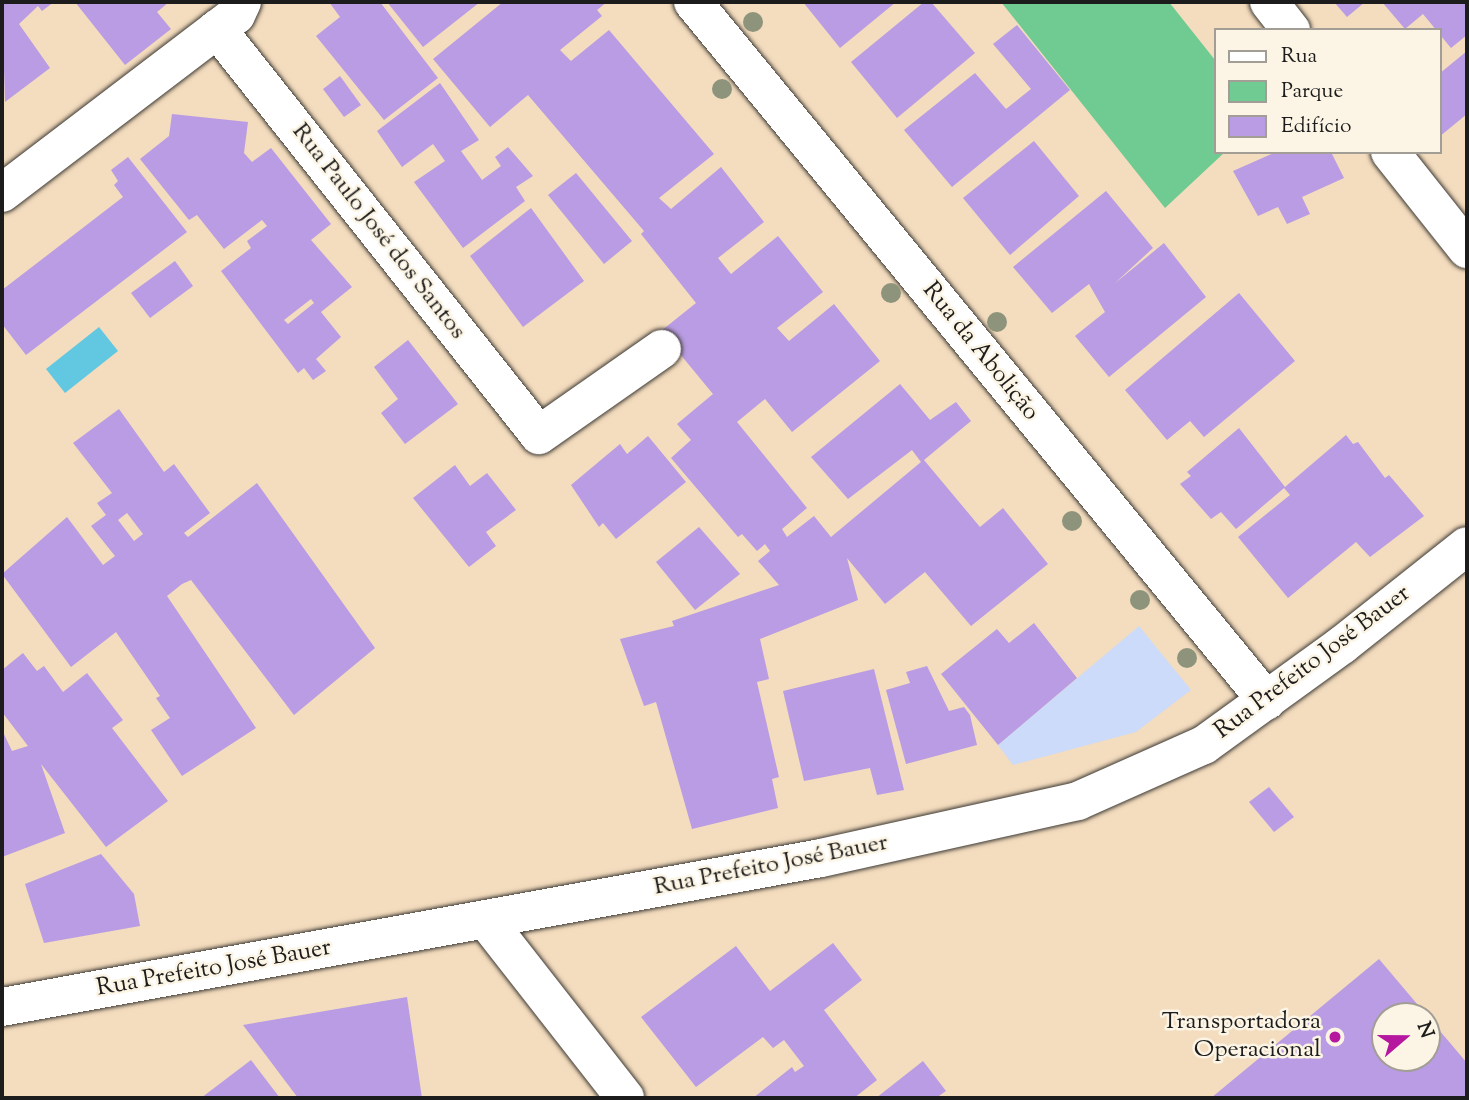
<!DOCTYPE html>
<meta charset="utf-8">
<style>
body{margin:0}
#map{position:relative;width:1469px;height:1100px;overflow:hidden;background:#f4dcbe;font-family:"Sorts Mill Goudy",serif}
div>[style]{position:absolute}
.built>*{inset:0;background:#cbdbf9}
.green>*{inset:0;background:#70cb92}
.water>*{inset:0;background:#62c7e0}
.building>*{inset:0;background:#b99ce3}
.roads{filter:drop-shadow(0 0 2px #3c3934) drop-shadow(0 0 2px #3c3934)}
.minor>*{height:38px;margin:-19px;padding:0 19px;transform-origin:19px;border-radius:19px;background:#fff}
.trees>*{width:20px;height:20px;margin:-10px;border-radius:50%;background:#8d947b}
.dots>*{width:19px;height:19px;translate:-50% -50%;box-sizing:border-box;border:4px solid #fcf5e5;border-radius:50%}
span{translate:-50% -50%;white-space:nowrap;text-align:center;line-height:1.15;-webkit-text-stroke:5px #fcf5e5;paint-order:stroke}
.street-label{font-size:24px;color:#1c1c1c}
.poi-label{font-size:24px;color:#1c1c1c}
.right{translate:-100% -50%;text-align:right}
.frame{position:absolute;inset:0;border:4px solid #1c1c1c;pointer-events:none}
.legend{position:absolute;left:1214px;top:28px;width:228px;height:126px;box-sizing:border-box;background:#fcf5e5;border:2px solid #a29e95;margin:0;padding:9px 12px;list-style:none;font-size:21px;color:#1c1c1c}
.legend li{display:flex;align-items:center;gap:14px;height:35px}
.legend b{width:35px;border:2px solid #a29e95}
.north{position:absolute;left:1371px;top:1002px;width:70px;height:70px;box-sizing:border-box;background:#fcf5e5;border:2px solid #a29e95;border-radius:50%;rotate:70deg;font-size:19px;font-weight:700;line-height:28px;text-align:center;color:#1c1c1c}
.north::after{content:'';display:block;margin:auto;width:24px;height:32px;background:#b5179e;clip-path:polygon(50% 0,100% 100%,50% 72%,0 100%)}
</style>
<div id="map">
<div class="built">
<i style="clip-path:polygon(1139px 626px,1191px 690px,1136px 732px,1013px 765px,998px 745px)"></i>
</div>
<div class="green">
<i style="clip-path:polygon(1001px 2px,1169px 2px,1215px 60px,1215px 152px,1225px 152px,1165px 208px)"></i>
</div>
<div class="water">
<i style="clip-path:polygon(99px 327px,118px 351px,65px 393px,46px 369px)"></i>
</div>
<div class="building">
<i style="clip-path:polygon(2px 2px,54px 2px,42px 11px,38px 6px,19px 24px,50px 68px,5px 102px)"></i>
<i style="clip-path:polygon(75px 2px,169px 2px,157px 12px,171px 29px,125px 65px)"></i>
<i style="clip-path:polygon(329px 2px,380px 2px,438px 78px,384px 120px,316px 36px,340px 17px)"></i>
<i style="clip-path:polygon(387px 2px,480px 2px,423px 47px)"></i>
<i style="clip-path:polygon(503px 2px,607px 2px,597px 10px,602px 16px,560px 50px,571px 61px,609px 30px,714px 154px,659px 198px,671px 209px,721px 167px,764px 222px,718px 258px,731px 274px,778px 236px,823px 292px,777px 328px,789px 341px,834px 304px,880px 361px,792px 432px,765px 399px,737px 422px,807px 508px,782px 529px,787px 537px,814px 516px,831px 537px,921px 462px,912px 450px,848px 499px,811px 457px,900px 384px,930px 420px,956px 402px,971px 421px,924px 460px,980px 527px,1003px 508px,1048px 564px,971px 626px,925px 572px,885px 604px,847px 558px,858px 600px,760px 639px,769px 679px,757px 682px,779px 777px,772px 779px,778px 808px,692px 829px,656px 702px,644px 706px,620px 639px,674px 626px,672px 621px,779px 585px,758px 561px,770px 551px,765px 544px,757px 551px,742px 534px,738px 537px,671px 458px,691px 440px,677px 424px,713px 394px,661px 331px,696px 303px,641px 234px,644px 231px,528px 95px,490px 127px,433px 59px)"></i>
<i style="clip-path:polygon(803px 2px,896px 2px,840px 48px)"></i>
<i style="clip-path:polygon(924px 2px,931px 2px,975px 53px,897px 118px,851px 62px)"></i>
<i style="clip-path:polygon(1334px 2px,1365px 2px,1347px 17px)"></i>
<i style="clip-path:polygon(1382px 2px,1467px 2px,1467px 35px,1451px 48px,1423px 14px,1405px 29px)"></i>
<i style="clip-path:polygon(1017px 25px,1070px 90px,952px 187px,904px 130px,975px 73px,1006px 109px,1031px 89px,993px 44px)"></i>
<i style="clip-path:polygon(1467px 51px,1467px 114px,1439px 137px,1439px 74px)"></i>
<i style="clip-path:polygon(340px 76px,361px 105px,344px 117px,323px 89px)"></i>
<i style="clip-path:polygon(440px 83px,479px 140px,461px 151px,482px 180px,501px 166px,495px 157px,508px 147px,533px 176px,516px 187px,525px 201px,463px 248px,414px 182px,445px 161px,433px 144px,402px 167px,377px 131px)"></i>
<i style="clip-path:polygon(evenodd,172px 114px,248px 122px,244px 153px,252px 162px,271px 148px,331px 224px,311px 240px,352px 287px,321px 312px,341px 337px,316px 359px,326px 371px,313px 380px,304px 368px,298px 373px,221px 271px,251px 248px,247px 241px,267px 226px,262px 220px,224px 249px,197px 215px,189px 220px,140px 159px,169px 136px,172px 114px,311px 299px,314px 303px,288px 324px,284px 320px,311px 299px)"></i>
<i style="clip-path:polygon(1034px 141px,1079px 196px,1010px 255px,963px 198px)"></i>
<i style="clip-path:polygon(1276px 152px,1331px 152px,1344px 178px,1302px 197px,1310px 214px,1287px 224px,1278px 207px,1258px 216px,1233px 171px)"></i>
<i style="clip-path:polygon(128px 157px,187px 232px,26px 355px,2px 324px,2px 290px,123px 197px,114px 185px,118px 181px,111px 170px)"></i>
<i style="clip-path:polygon(576px 173px,632px 241px,604px 264px,548px 195px)"></i>
<i style="clip-path:polygon(1106px 191px,1153px 248px,1114px 284px,1164px 243px,1206px 297px,1109px 377px,1075px 336px,1105px 312px,1089px 284px,1052px 313px,1013px 267px)"></i>
<i style="clip-path:polygon(531px 208px,584px 281px,523px 327px,470px 256px)"></i>
<i style="clip-path:polygon(175px 261px,193px 286px,150px 318px,131px 293px)"></i>
<i style="clip-path:polygon(1239px 293px,1295px 361px,1204px 437px,1190px 421px,1167px 440px,1125px 390px)"></i>
<i style="clip-path:polygon(408px 340px,458px 404px,405px 444px,381px 413px,398px 399px,374px 367px)"></i>
<i style="clip-path:polygon(evenodd,119px 409px,164px 472px,174px 464px,210px 513px,184px 533px,188px 537px,257px 483px,375px 648px,294px 715px,191px 580px,182px 584px,167px 596px,256px 728px,182px 776px,151px 730px,170px 718px,156px 698px,160px 696px,116px 632px,71px 667px,2px 574px,67px 517px,103px 565px,115px 556px,91px 526px,106px 515px,97px 503px,112px 493px,73px 443px,119px 409px,127px 513px,143px 534px,134px 541px,118px 520px,127px 513px)"></i>
<i style="clip-path:polygon(1239px 428px,1285px 487px,1346px 435px,1353px 444px,1358px 442px,1385px 478px,1389px 475px,1424px 516px,1370px 557px,1356px 542px,1288px 598px,1238px 537px,1290px 495px,1284px 488px,1236px 529px,1221px 512px,1211px 519px,1180px 484px,1191px 476px,1187px 472px)"></i>
<i style="clip-path:polygon(648px 436px,686px 482px,616px 539px,603px 523px,599px 527px,571px 485px,620px 444px,627px 454px)"></i>
<i style="clip-path:polygon(455px 465px,470px 486px,487px 473px,516px 510px,486px 532px,496px 546px,469px 567px,413px 498px)"></i>
<i style="clip-path:polygon(699px 527px,740px 574px,695px 610px,656px 562px)"></i>
<i style="clip-path:polygon(1034px 623px,1077px 678px,998px 745px,941px 674px,997px 629px,1009px 643px)"></i>
<i style="clip-path:polygon(23px 653px,37px 671px,44px 666px,63px 692px,87px 673px,123px 720px,112px 728px,168px 801px,106px 847px,41px 764px,65px 833px,2px 857px,2px 730px,12px 751px,28px 746px,2px 712px,2px 670px)"></i>
<i style="clip-path:polygon(927px 666px,949px 711px,964px 707px,970px 715px,977px 745px,906px 764px,886px 690px,910px 683px,906px 672px)"></i>
<i style="clip-path:polygon(874px 669px,904px 790px,877px 795px,870px 768px,804px 781px,783px 691px)"></i>
<i style="clip-path:polygon(1269px 787px,1294px 817px,1274px 832px,1249px 802px)"></i>
<i style="clip-path:polygon(101px 854px,134px 894px,140px 926px,44px 943px,25px 884px)"></i>
<i style="clip-path:polygon(833px 943px,862px 980px,824px 1010px,877px 1080px,854px 1098px,753px 1098px,792px 1067px,795px 1072px,804px 1066px,784px 1040px,773px 1048px,763px 1037px,696px 1087px,641px 1017px,736px 946px,770px 991px)"></i>
<i style="clip-path:polygon(evenodd,1379px 959px,1467px 1063px,1467px 1098px,1211px 1098px,1379px 959px,1385px 1016px,1427px 1016px,1427px 1058px,1385px 1058px,1385px 1016px)"></i>
<i style="clip-path:polygon(407px 997px,422px 1098px,298px 1098px,243px 1025px)"></i>
<i style="clip-path:polygon(251px 1060px,280px 1098px,201px 1098px)"></i>
<i style="clip-path:polygon(923px 1061px,946px 1091px,936px 1098px,876px 1098px)"></i>
</div>
<div class="roads">
<div class="minor">
<i style="left:693px;top:2px;width:904px;rotate:50.61deg"></i>
<i style="left:1269px;top:2px;width:36px;rotate:52deg"></i>
<i style="left:217px;top:29px;width:518px;rotate:51.58deg"></i>
<i style="left:539px;top:435px;width:150px;rotate:-35deg"></i>
<i style="left:1390px;top:152px;width:124px;rotate:51.6deg"></i>
<i style="left:2px;top:193px;width:294px;rotate:-37.3deg"></i>
<i style="left:236px;top:15px;width:14px;rotate:-65deg"></i>
<i style="left:486px;top:920px;width:226px;rotate:52deg"></i>
<i style="left:2px;top:1007px;width:832px;rotate:-10.31deg"></i>
<i style="left:821px;top:858px;width:263px;rotate:-12.5deg"></i>
<i style="left:1078px;top:801px;width:138px;rotate:-24deg"></i>
<i style="left:1204px;top:745px;width:170px;rotate:-35.9deg"></i>
<i style="left:1342px;top:645px;width:159px;rotate:-38.4deg"></i>
</div>
</div>
<div class="trees">
<i style="left:753px;top:22px"></i>
<i style="left:722px;top:89px"></i>
<i style="left:891px;top:293px"></i>
<i style="left:997px;top:322px"></i>
<i style="left:1072px;top:521px"></i>
<i style="left:1140px;top:600px"></i>
<i style="left:1187px;top:658px"></i>
</div>
<div class="dots">
<i style="left:1335px;top:1037px;background:#b5179e"></i>
</div>
<div class="street-label">
<span style="left:378px;top:232px;rotate:52deg">Rua Paulo José dos Santos</span>
<span style="left:980px;top:352px;rotate:51deg">Rua da Abolição</span>
<span style="left:1313px;top:663px;rotate:-37deg">Rua Prefeito José Bauer</span>
<span style="left:771px;top:866px;rotate:-11deg">Rua Prefeito José Bauer</span>
<span style="left:214px;top:969px;rotate:-10deg">Rua Prefeito José Bauer</span>
</div>
<div class="poi-label">
<span class="right" style="left:1321px;top:1037px">Transportadora<br>Operacional</span>
</div>
<div class="frame"></div>
<ul class="legend">
<li><b style="height:9px;background:#fff"></b>Rua</li>
<li><b style="height:19px;background:#70cb92"></b>Parque</li>
<li><b style="height:19px;background:#b99ce3"></b>Edifício</li>
</ul>
<div class="north">N</div>
</div>
